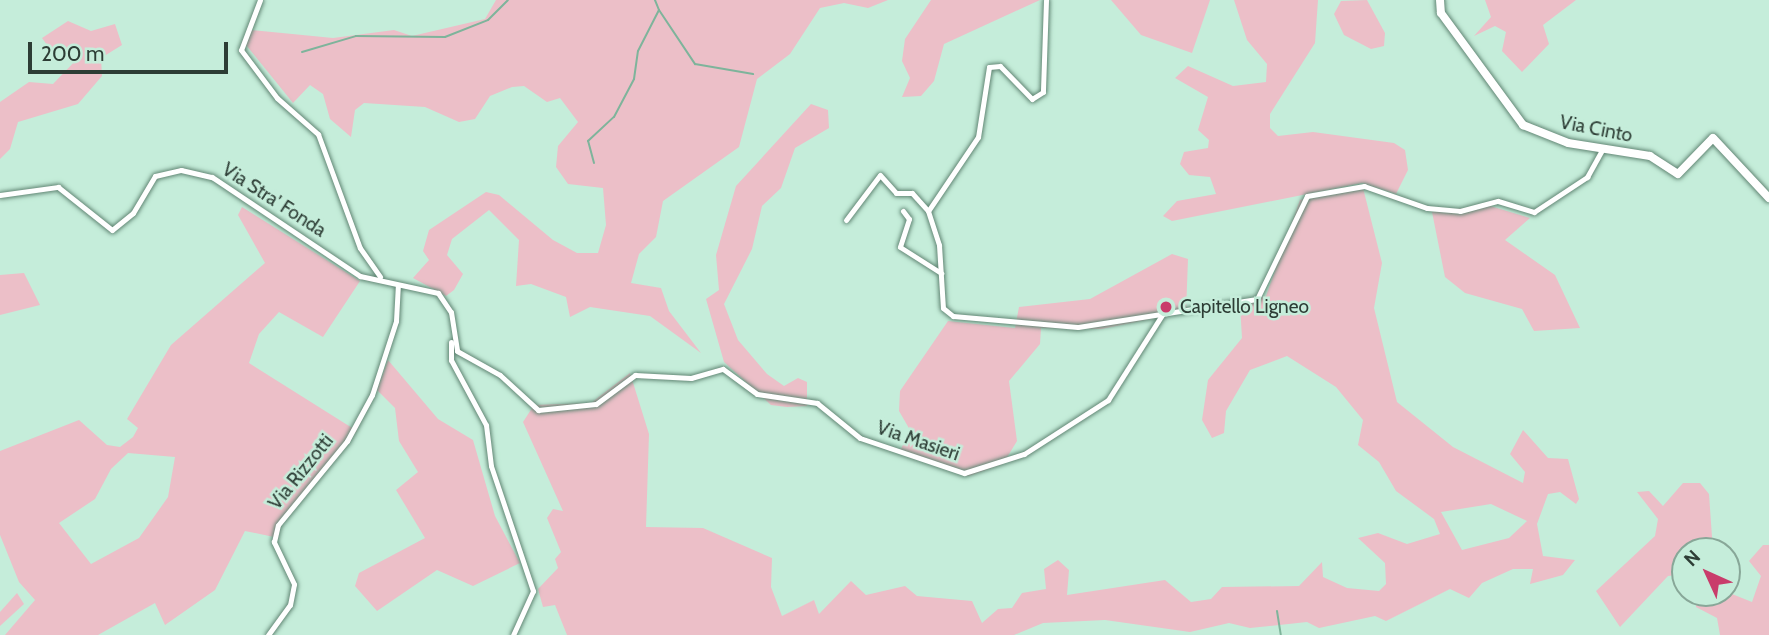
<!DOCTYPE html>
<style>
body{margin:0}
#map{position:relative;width:1769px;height:635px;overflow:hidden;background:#c5edda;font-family:Cabin,sans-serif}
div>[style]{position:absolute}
.green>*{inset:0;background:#ecbfc8}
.stream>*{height:2px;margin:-1px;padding:0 1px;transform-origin:1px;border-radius:1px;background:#7eb49b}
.roads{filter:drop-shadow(0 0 2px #628775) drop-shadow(0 0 2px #628775)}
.street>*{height:5px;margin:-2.5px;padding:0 2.5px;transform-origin:2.5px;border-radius:2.5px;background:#fff}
.secondary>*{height:8px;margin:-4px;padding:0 4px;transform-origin:4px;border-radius:4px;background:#fff}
.dots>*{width:19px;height:19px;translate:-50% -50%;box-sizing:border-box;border:4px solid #c5edda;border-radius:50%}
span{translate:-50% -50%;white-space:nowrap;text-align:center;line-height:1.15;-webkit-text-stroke:5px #c5edda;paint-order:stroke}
.street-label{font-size:19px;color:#2d3d35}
.poi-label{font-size:19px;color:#2d3d35}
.left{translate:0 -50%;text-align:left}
.north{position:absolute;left:1671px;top:537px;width:70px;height:70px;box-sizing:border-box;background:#c5edda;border:2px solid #88a798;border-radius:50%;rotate:315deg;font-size:19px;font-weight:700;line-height:28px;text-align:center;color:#2d3d35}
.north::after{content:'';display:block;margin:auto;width:24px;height:32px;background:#c93c6b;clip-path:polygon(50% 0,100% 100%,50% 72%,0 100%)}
.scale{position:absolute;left:28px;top:42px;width:200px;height:32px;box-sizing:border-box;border:4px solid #2d3d35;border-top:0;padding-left:9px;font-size:21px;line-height:24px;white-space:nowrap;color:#2d3d35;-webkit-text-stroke:5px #c5edda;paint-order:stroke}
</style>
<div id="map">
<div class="green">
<i style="clip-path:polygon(496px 0,888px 0,868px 8px,844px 3px,820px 8px,790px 54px,757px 79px,739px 147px,663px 201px,656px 237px,639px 254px,631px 283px,661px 288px,669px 311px,701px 353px,650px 316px,590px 307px,570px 317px,566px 297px,531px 284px,516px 286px,519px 240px,489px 210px,452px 239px,447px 255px,463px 274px,454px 290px,446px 296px,413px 278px,429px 260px,423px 251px,429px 230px,486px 192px,499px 195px,553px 240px,577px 253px,598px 253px,606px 225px,603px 188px,568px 184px,556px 167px,558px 146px,578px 122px,560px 98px,547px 102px,524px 86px,512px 87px,490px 96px,475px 119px,459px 122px,425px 107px,364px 103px,355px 110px,351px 137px,330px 119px,323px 94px,310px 85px,293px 103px,246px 45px,251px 30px,333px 38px,394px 30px,412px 36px,485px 19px)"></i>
<i style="clip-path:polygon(931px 0,1040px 0,944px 44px,934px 81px,921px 96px,902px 97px,910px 78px,902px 61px,905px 39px)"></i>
<i style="clip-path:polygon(1111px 0,1210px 0,1192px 53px,1141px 35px)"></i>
<i style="clip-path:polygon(1234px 0,1318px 0,1315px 43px,1270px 114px,1270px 128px,1278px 136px,1313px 132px,1394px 143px,1405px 150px,1408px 170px,1396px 194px,1362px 183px,1172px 221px,1163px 216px,1177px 201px,1216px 194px,1210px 177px,1189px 175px,1180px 164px,1184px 152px,1208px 148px,1209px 140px,1198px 130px,1208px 97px,1175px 78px,1188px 66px,1233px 86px,1266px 82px,1267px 64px,1247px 40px)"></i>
<i style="clip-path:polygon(1367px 0,1385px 33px,1384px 46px,1371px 49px,1344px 35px,1334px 14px,1341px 1px)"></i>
<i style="clip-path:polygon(1485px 0,1576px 0,1543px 25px,1549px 44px,1522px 72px,1502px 51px,1506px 32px,1495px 26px,1474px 36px,1491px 17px)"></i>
<i style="clip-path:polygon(68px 21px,91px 31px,115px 24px,122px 45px,101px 58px,102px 76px,78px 104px,18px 122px,10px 149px,0 159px,0 102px,29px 82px,53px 84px,78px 58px,76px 50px,50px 49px,42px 38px)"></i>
<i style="clip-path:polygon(811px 104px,828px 110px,829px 128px,795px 148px,781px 188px,762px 206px,752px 249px,724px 304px,738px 340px,767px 374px,784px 386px,798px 378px,807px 382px,807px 406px,787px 407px,771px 405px,724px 362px,706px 299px,719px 290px,716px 255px,736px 186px)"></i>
<i style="clip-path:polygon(evenodd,1363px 188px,1382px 263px,1374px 308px,1397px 402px,1453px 447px,1523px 483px,1525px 472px,1510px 454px,1523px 430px,1548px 458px,1568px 459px,1579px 499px,1576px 504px,1560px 492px,1548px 494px,1537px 524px,1543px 556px,1575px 560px,1563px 575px,1530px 584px,1533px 569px,1513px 569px,1482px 583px,1469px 598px,1450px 589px,1386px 621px,1375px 616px,1319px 628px,1307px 622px,1250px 628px,1229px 623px,1190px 632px,1105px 620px,1043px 623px,1014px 635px,567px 635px,555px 605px,543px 607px,538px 589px,558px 568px,555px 559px,561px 552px,547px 518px,553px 509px,563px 511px,523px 422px,534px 405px,591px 403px,630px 373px,649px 434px,646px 527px,703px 528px,772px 558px,771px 587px,782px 616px,814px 600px,819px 614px,851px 581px,866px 595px,905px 586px,917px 596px,972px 601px,982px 623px,998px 609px,1012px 608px,1022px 593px,1046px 589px,1044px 569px,1058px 560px,1069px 570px,1067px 595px,1165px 580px,1191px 602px,1211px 599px,1222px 587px,1299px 586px,1322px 562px,1323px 577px,1347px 588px,1379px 591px,1386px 584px,1385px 563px,1358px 538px,1378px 533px,1407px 544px,1440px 534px,1434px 519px,1396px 491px,1379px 462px,1358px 445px,1363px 420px,1336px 387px,1287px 356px,1250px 370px,1226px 411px,1224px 433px,1212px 438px,1202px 420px,1208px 380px,1242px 338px,1240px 305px,1266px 296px,1300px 200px,1363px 188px,1491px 504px,1527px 521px,1509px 538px,1462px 550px,1441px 512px,1491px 504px)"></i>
<i style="clip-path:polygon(1487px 205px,1530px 218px,1505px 240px,1555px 275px,1580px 328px,1534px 331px,1522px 309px,1465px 293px,1445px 277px,1432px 212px)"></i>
<i style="clip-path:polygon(evenodd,242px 207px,360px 281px,323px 337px,279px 312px,259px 334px,249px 363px,357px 431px,277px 526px,274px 537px,245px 531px,215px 590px,165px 625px,155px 603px,98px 635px,5px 635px,35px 600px,19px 582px,0 535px,0 451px,79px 420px,107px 445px,120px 447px,133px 437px,138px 428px,127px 419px,171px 345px,265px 263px,238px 215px,242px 207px,128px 453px,175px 457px,168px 497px,139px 538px,91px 564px,59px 523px,95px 499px,111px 469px,128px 453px)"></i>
<i style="clip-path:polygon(1172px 254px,1188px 259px,1186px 312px,1101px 329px,1041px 328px,1040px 344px,1009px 381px,1017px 441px,1003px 464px,969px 476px,900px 451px,910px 430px,899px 411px,900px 391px,948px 321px,1015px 328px,1019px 307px,1090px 299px)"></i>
<i style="clip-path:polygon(24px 273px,40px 305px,0 315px,0 275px)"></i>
<i style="clip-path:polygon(388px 360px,438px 419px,473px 440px,495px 516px,520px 563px,473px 586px,437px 570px,377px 611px,355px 586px,359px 573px,425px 538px,396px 490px,418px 472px,399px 441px,395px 408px,377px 390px)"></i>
<i style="clip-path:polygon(1683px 483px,1700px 483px,1709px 494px,1713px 551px,1685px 551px,1685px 574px,1668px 576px,1620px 627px,1596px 591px,1655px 536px,1658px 519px,1637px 492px,1649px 491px,1663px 506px)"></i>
<i style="clip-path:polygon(1763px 545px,1769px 545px,1769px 635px,1720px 635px,1717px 618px,1696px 607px,1697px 593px,1727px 592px,1752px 602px,1761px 576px,1749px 561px)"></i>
<i style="clip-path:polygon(17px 593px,24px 604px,0 626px,0 612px)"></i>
</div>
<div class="stream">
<i style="left:659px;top:10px;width:65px;rotate:56.3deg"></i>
<i style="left:695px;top:64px;width:59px;rotate:9.8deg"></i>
<i style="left:302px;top:52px;width:56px;rotate:-16.5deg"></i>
<i style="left:356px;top:36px;width:89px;rotate:0.6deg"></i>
<i style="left:445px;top:37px;width:46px;rotate:-21.6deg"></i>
<i style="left:488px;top:20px;width:28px;rotate:-45deg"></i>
<i style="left:594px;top:163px;width:23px;rotate:-105deg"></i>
<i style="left:588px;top:141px;width:35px;rotate:-43deg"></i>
<i style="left:614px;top:117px;width:43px;rotate:-62.2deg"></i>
<i style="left:634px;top:79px;width:28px;rotate:-82deg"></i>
<i style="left:638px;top:51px;width:46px;rotate:-62.9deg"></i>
<i style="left:659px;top:10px;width:11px;rotate:-112deg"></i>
<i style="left:1277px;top:611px;width:24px;rotate:81deg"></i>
</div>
<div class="roads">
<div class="street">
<i style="left:260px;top:0;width:53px;rotate:110.8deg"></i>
<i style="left:241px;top:50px;width:60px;rotate:53.1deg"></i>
<i style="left:277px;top:98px;width:55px;rotate:41.3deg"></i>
<i style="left:318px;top:134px;width:121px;rotate:69.8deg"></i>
<i style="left:360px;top:248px;width:35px;rotate:55deg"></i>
<i style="left:1046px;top:0;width:92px;rotate:91.9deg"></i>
<i style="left:1043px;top:92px;width:13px;rotate:148deg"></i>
<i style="left:1032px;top:99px;width:46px;rotate:-134.1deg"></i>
<i style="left:1000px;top:66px;width:11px;rotate:175deg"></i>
<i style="left:989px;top:67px;width:71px;rotate:98.9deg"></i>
<i style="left:978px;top:137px;width:89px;rotate:124deg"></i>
<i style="left:928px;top:211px;width:36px;rotate:72deg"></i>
<i style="left:939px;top:245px;width:63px;rotate:86.4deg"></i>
<i style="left:943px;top:308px;width:13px;rotate:39deg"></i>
<i style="left:953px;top:316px;width:125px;rotate:5deg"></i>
<i style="left:1078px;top:327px;width:181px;rotate:-8.9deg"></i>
<i style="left:1257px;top:299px;width:114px;rotate:-64.1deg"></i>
<i style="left:1307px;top:196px;width:58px;rotate:-10deg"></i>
<i style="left:1364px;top:186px;width:67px;rotate:19.2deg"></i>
<i style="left:1427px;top:208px;width:33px;rotate:5deg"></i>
<i style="left:1460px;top:211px;width:39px;rotate:-15deg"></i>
<i style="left:1498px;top:201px;width:38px;rotate:17deg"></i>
<i style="left:1534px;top:212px;width:64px;rotate:-33.4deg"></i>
<i style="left:1587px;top:177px;width:33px;rotate:-61deg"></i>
<i style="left:0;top:195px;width:59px;rotate:-7.9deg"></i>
<i style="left:58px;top:187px;width:69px;rotate:38.5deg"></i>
<i style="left:112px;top:230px;width:27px;rotate:-39deg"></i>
<i style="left:133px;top:213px;width:43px;rotate:-59.3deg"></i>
<i style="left:155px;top:176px;width:27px;rotate:-13deg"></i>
<i style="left:181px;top:170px;width:32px;rotate:13deg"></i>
<i style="left:212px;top:177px;width:178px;rotate:33.8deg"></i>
<i style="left:360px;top:276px;width:80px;rotate:12.3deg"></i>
<i style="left:438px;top:293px;width:23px;rotate:56deg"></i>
<i style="left:451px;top:312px;width:39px;rotate:81deg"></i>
<i style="left:457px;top:351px;width:49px;rotate:29.2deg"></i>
<i style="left:500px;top:375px;width:52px;rotate:42.6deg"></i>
<i style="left:538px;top:410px;width:58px;rotate:-5.9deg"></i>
<i style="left:596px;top:404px;width:49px;rotate:-36.6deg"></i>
<i style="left:635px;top:375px;width:56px;rotate:3.1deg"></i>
<i style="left:691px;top:378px;width:33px;rotate:-16deg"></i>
<i style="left:723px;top:369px;width:42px;rotate:36.3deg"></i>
<i style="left:757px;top:394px;width:61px;rotate:8.5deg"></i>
<i style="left:817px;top:403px;width:55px;rotate:39.1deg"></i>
<i style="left:860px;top:438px;width:110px;rotate:18.6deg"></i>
<i style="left:964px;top:473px;width:63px;rotate:-17.6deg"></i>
<i style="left:1024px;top:454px;width:100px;rotate:-32.7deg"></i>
<i style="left:1108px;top:400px;width:101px;rotate:-57.6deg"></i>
<i style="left:903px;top:211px;width:10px;rotate:53deg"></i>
<i style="left:909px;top:219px;width:29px;rotate:108deg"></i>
<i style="left:900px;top:247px;width:49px;rotate:32.4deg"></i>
<i style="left:846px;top:220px;width:56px;rotate:-52.9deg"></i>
<i style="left:880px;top:175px;width:24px;rotate:48deg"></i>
<i style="left:896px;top:193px;width:16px"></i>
<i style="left:912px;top:193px;width:24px;rotate:48deg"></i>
<i style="left:451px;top:342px;width:18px;rotate:90deg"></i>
<i style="left:451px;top:360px;width:74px;rotate:61.7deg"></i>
<i style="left:486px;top:425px;width:41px;rotate:83deg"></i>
<i style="left:491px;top:466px;width:132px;rotate:71.4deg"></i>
<i style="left:533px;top:591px;width:48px;rotate:114.4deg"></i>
<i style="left:268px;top:635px;width:37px;rotate:-54deg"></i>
<i style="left:290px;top:605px;width:21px;rotate:-79deg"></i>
<i style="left:294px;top:584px;width:47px;rotate:-115.5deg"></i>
<i style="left:274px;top:542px;width:17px;rotate:-77deg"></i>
<i style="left:278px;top:525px;width:109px;rotate:-50.6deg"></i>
<i style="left:347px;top:441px;width:52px;rotate:-61.5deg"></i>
<i style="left:372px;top:395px;width:78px;rotate:-72deg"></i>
<i style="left:396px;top:321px;width:36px;rotate:-87deg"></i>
</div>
<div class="secondary">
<i style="left:1440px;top:0;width:13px;rotate:86deg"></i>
<i style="left:1441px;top:13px;width:139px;rotate:53.8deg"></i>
<i style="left:1523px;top:125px;width:48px;rotate:21.8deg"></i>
<i style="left:1568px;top:143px;width:83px;rotate:9deg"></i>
<i style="left:1650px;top:156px;width:33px;rotate:33deg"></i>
<i style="left:1678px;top:174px;width:50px;rotate:-45.8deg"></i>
<i style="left:1713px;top:138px;width:82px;rotate:47deg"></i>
</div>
</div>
<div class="dots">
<i style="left:1166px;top:307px;background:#c93c6b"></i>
</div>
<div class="street-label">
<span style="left:1596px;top:129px;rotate:11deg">Via Cinto</span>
<span style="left:274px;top:200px;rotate:33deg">Via Stra' Fonda</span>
<span style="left:918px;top:441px;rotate:19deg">Via Masieri</span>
<span style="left:301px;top:472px;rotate:-51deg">Via Rizzotti</span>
</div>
<div class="poi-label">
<span class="left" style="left:1180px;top:307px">Capitello Ligneo</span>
</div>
<div class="north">N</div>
<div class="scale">200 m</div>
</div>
